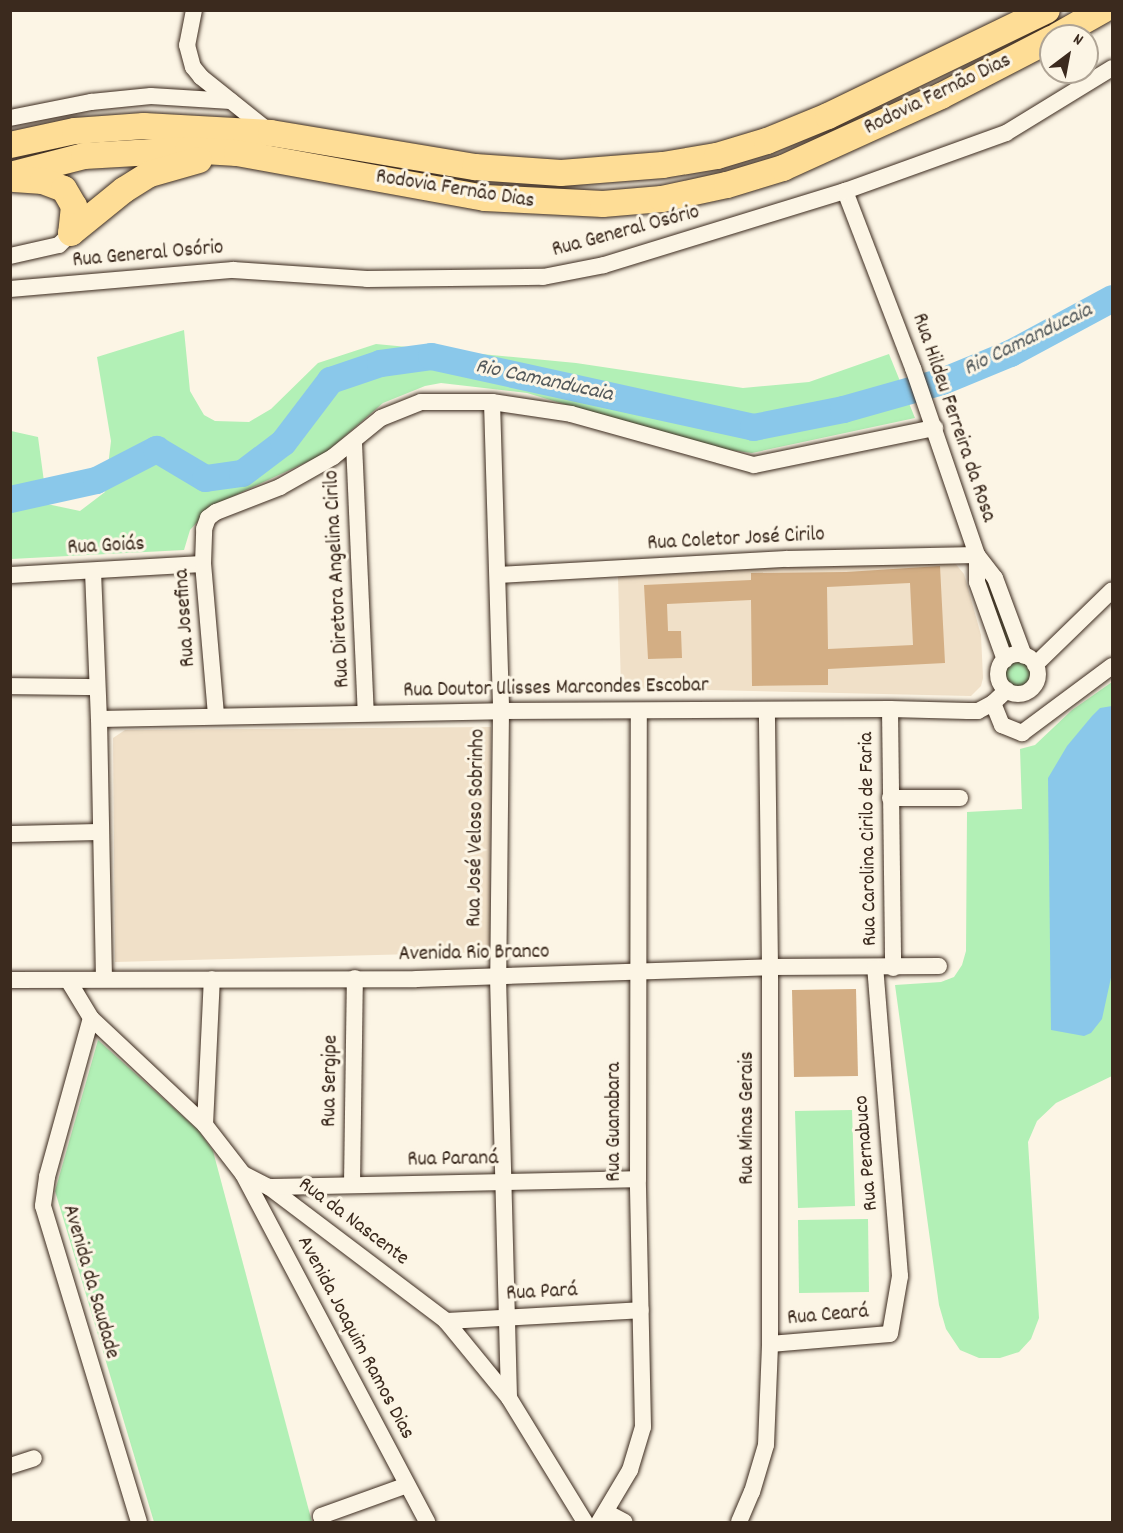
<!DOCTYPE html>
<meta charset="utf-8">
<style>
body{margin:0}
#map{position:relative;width:1123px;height:1533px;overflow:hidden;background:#fcf5e5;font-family:Dekko,sans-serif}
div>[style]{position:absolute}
.built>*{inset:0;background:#f0e0c8}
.green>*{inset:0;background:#b2f0b6}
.round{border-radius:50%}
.water>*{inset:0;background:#8ac8ea}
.river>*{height:27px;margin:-13.5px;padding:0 13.5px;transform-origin:13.5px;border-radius:13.5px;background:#8ac8ea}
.building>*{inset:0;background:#d3ae84}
.roads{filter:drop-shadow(0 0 2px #3b2a1e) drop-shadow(0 0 2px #3b2a1e)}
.minor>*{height:16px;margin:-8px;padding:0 8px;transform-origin:8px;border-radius:8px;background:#fcf5e5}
.minor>.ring{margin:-8px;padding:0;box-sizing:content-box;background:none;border:16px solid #fcf5e5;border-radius:50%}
.highway>*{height:26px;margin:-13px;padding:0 13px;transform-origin:13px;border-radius:13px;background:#fedd96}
span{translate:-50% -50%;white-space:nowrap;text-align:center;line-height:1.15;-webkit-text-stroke:6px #fcf5e5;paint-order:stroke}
.street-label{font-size:21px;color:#3b2a1e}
.water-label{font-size:22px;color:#53595b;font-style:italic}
.frame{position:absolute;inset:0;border:12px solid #3b2a1e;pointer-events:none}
.north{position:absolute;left:1039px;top:24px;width:60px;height:60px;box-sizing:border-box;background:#fcf5e5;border:2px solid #afa495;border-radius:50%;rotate:32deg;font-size:16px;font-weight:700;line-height:24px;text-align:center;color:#3b2a1e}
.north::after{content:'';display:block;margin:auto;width:21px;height:27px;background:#3b2a1e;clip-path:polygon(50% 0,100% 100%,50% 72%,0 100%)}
</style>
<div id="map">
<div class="built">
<i style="clip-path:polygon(954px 562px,964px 574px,981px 635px,983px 678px,981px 686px,971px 696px,621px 688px,618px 576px,849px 564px)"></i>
<i style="clip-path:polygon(491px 727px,490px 952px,115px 962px,113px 738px,125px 730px)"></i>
</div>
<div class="green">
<i style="clip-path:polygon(184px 330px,190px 391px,204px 415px,215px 421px,249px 422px,271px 409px,318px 363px,376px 344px,576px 363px,743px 388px,809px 382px,889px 354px,915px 418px,752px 453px,707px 447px,527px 393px,441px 383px,425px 386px,383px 403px,324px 454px,212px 506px,190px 530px,184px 550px,11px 559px,11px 431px,38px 437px,47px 504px,80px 511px,105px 492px,111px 441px,97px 357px)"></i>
<i style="clip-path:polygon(989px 572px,1015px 646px,1007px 648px,983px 574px)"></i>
<i class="round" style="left:1005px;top:662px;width:26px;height:26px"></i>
<i style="clip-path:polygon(1112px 682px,1112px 1076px,1056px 1103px,1037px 1121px,1028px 1142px,1039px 1318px,1031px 1339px,1019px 1352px,1000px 1358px,979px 1358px,960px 1350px,946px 1329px,939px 1305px,895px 985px,941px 982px,954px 977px,962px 965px,966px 951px,967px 812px,1022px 809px,1020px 749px,1035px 745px,1072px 710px)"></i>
<i style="clip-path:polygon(98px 1040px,198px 1130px,213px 1151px,312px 1522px,154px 1522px,55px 1191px)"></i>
<i style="clip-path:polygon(852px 1110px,855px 1206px,798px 1208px,795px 1111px)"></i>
<i style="clip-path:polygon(868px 1219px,869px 1292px,799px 1293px,798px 1220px)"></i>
</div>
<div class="water">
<i style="clip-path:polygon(1112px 706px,1112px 973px,1102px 1019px,1091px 1033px,1084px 1036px,1051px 1030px,1048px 778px,1067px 746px,1092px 716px,1100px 708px)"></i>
</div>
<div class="river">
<i style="left:10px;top:499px;width:88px;rotate:-12.5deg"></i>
<i style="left:96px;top:480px;width:68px;rotate:-27.3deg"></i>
<i style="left:156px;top:449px;width:57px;rotate:30.6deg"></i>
<i style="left:205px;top:478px;width:37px;rotate:-8deg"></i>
<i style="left:242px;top:473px;width:51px;rotate:-37.1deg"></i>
<i style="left:283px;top:442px;width:78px;rotate:-52.8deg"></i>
<i style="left:330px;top:380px;width:53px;rotate:-18.8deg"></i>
<i style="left:380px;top:363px;width:51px;rotate:-7.8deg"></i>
<i style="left:431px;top:356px;width:330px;rotate:12.4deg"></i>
<i style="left:753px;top:427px;width:92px;rotate:-11.3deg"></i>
<i style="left:843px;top:409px;width:103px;rotate:-15.8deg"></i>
<i style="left:942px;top:381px;width:74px;rotate:-22.4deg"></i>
<i style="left:1010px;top:353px;width:116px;rotate:-28.3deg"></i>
</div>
<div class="building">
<i style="clip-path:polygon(evenodd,940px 566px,945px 663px,828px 669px,828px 685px,752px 686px,751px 600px,667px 604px,668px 631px,681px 631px,682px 658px,648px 659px,644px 585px,751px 580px,751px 573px,846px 572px,940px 566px,910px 583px,913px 645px,828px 649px,827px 587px,910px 583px)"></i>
<i style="clip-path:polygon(856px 989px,858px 1076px,794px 1077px,792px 990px)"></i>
</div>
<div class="roads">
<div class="minor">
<i style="left:194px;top:10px;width:36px;rotate:101deg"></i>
<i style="left:187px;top:45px;width:23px;rotate:75deg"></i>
<i style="left:193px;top:67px;width:13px;rotate:51deg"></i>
<i style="left:201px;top:77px;width:88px;rotate:38.6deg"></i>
<i style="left:10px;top:118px;width:83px;rotate:-11.2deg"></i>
<i style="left:91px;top:102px;width:60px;rotate:-5.7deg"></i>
<i style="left:151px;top:96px;width:80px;rotate:3.6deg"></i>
<i style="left:845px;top:191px;width:190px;rotate:69deg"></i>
<i style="left:913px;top:368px;width:198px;rotate:71.1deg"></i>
<i style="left:977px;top:555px;width:29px;rotate:52deg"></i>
<i style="left:995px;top:578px;width:83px;rotate:69.6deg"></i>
<i style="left:10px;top:256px;width:50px;rotate:-12.7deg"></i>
<i style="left:59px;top:245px;width:17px;rotate:-45deg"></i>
<i style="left:10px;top:289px;width:224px;rotate:-4.9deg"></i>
<i style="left:233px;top:270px;width:134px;rotate:3.8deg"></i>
<i style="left:367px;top:279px;width:176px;rotate:-0.7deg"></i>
<i style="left:543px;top:277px;width:62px;rotate:-11.1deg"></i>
<i style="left:604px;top:265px;width:252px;rotate:-17.1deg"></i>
<i style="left:845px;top:191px;width:171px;rotate:-19.8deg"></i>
<i style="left:1006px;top:133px;width:124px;rotate:-31.5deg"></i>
<i style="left:492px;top:402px;width:309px;rotate:88.3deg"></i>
<i style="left:501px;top:711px;width:266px;rotate:90.6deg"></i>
<i style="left:498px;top:977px;width:421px;rotate:88.5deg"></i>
<i style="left:354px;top:443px;width:270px;rotate:87.5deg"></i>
<i style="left:977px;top:555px;width:27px;rotate:90deg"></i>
<i style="left:977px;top:582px;width:83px;rotate:70.3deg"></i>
<i style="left:93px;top:571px;width:148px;rotate:87.7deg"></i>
<i style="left:99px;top:719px;width:260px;rotate:88.9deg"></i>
<i style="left:10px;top:575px;width:193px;rotate:-3.3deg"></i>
<i style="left:498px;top:575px;width:289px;rotate:-3.2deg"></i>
<i style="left:787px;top:559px;width:190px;rotate:-1.2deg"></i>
<i class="ring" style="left:998px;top:654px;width:24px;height:24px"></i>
<i style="left:1035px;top:665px;width:107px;rotate:-44.2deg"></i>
<i style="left:10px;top:686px;width:87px;rotate:0.7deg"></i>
<i style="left:993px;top:703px;width:24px;rotate:68deg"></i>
<i style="left:1002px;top:725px;width:22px;rotate:22deg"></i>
<i style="left:1022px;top:733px;width:112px;rotate:-36.7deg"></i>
<i style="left:890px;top:709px;width:259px;rotate:89.3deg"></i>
<i style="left:216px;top:715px;width:152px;rotate:-94.9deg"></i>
<i style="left:203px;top:564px;width:35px;rotate:-88deg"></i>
<i style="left:204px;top:529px;width:12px;rotate:-70deg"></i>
<i style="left:208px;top:518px;width:10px;rotate:-37deg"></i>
<i style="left:216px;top:512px;width:69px;rotate:-21.3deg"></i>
<i style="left:280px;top:487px;width:61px;rotate:-29.5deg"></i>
<i style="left:333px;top:457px;width:62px;rotate:-39.1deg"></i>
<i style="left:381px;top:418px;width:43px;rotate:-21.8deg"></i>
<i style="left:421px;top:402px;width:71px"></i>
<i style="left:492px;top:402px;width:80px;rotate:8.6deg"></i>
<i style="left:571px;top:414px;width:190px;rotate:15.6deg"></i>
<i style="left:754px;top:465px;width:185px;rotate:-11.6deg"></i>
<i style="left:99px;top:719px;width:402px;rotate:-1.1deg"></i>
<i style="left:501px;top:711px;width:389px;rotate:-0.3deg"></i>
<i style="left:890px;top:709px;width:78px;rotate:1.5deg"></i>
<i style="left:968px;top:711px;width:10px"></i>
<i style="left:978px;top:711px;width:17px;rotate:-28deg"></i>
<i style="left:993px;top:703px;width:19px;rotate:-43deg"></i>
<i style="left:890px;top:798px;width:70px"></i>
<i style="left:10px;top:834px;width:91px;rotate:-1.3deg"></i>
<i style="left:10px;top:980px;width:406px;rotate:-0.1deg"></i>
<i style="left:416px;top:979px;width:354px;rotate:-1.9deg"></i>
<i style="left:770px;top:967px;width:169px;rotate:-0.3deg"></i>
<i style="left:68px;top:980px;width:44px;rotate:58.8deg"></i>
<i style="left:91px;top:1018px;width:156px;rotate:43.2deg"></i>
<i style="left:205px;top:1125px;width:62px;rotate:52.2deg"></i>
<i style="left:243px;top:1174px;width:29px;rotate:27deg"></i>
<i style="left:269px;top:1187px;width:222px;rotate:37.1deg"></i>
<i style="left:446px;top:1321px;width:99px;rotate:50.7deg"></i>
<i style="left:509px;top:1398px;width:145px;rotate:58.5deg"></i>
<i style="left:91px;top:1018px;width:165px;rotate:105.5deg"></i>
<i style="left:47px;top:1177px;width:29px;rotate:98deg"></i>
<i style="left:43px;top:1206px;width:330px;rotate:73.1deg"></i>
<i style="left:205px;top:1125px;width:146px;rotate:-87.3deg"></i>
<i style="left:243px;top:1174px;width:394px;rotate:62.1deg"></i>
<i style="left:352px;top:1185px;width:207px;rotate:-89.2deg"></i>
<i style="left:269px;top:1187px;width:369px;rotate:-1.2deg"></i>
<i style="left:446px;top:1321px;width:195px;rotate:-3.2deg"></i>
<i style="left:770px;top:1344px;width:120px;rotate:-4.8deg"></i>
<i style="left:890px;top:1334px;width:59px;rotate:-80.2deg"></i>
<i style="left:900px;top:1276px;width:309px;rotate:-94.6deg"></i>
<i style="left:10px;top:1466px;width:25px;rotate:-18deg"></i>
<i style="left:606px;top:1512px;width:21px;rotate:28deg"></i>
<i style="left:323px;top:1522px;width:6px;rotate:-108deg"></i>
<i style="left:321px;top:1516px;width:91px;rotate:-19.8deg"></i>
<i style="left:599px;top:1522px;width:61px;rotate:-59.2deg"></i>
<i style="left:630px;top:1470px;width:45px;rotate:-73.2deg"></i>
<i style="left:643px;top:1427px;width:248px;rotate:-91.2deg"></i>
<i style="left:638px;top:1179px;width:468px;rotate:-89.9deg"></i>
<i style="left:739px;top:1522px;width:33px;rotate:-67deg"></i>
<i style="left:752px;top:1492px;width:49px;rotate:-73.4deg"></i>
<i style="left:766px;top:1445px;width:101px;rotate:-87.7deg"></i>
<i style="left:770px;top:1344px;width:377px;rotate:-90deg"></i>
<i style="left:770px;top:967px;width:257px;rotate:-90.7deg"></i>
</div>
<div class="highway">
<i style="left:1057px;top:36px;width:53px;rotate:-29.5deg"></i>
<i style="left:10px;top:145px;width:66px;rotate:-12.2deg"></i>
<i style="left:75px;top:131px;width:69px;rotate:-4.1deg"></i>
<i style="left:144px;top:126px;width:127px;rotate:3.2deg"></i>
<i style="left:271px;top:133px;width:207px;rotate:9.5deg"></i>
<i style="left:475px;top:167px;width:86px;rotate:4deg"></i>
<i style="left:561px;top:173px;width:102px;rotate:-4.5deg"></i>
<i style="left:663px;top:165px;width:55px;rotate:-9.5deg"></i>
<i style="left:717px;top:156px;width:52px;rotate:-16.7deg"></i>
<i style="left:767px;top:141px;width:66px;rotate:-22.3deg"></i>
<i style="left:828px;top:116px;width:243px;rotate:-25.8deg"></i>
<i style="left:10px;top:175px;width:76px;rotate:-14.4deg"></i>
<i style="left:84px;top:156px;width:104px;rotate:-3.3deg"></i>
<i style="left:188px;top:150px;width:49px;rotate:3.5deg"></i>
<i style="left:237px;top:153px;width:252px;rotate:10.3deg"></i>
<i style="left:485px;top:198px;width:118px;rotate:2.9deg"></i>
<i style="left:603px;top:204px;width:59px;rotate:-4.8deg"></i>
<i style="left:662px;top:199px;width:66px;rotate:-12.2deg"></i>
<i style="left:727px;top:185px;width:59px;rotate:-16.9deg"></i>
<i style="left:783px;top:168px;width:174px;rotate:-24.5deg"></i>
<i style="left:941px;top:96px;width:124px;rotate:-27.4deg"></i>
<i style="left:14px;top:179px;width:29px;rotate:4deg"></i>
<i style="left:43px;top:181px;width:22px;rotate:21deg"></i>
<i style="left:64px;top:189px;width:20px;rotate:60deg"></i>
<i style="left:74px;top:206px;width:27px;rotate:96deg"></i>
<i style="left:71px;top:233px;width:68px;rotate:-39.1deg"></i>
<i style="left:124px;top:190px;width:31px;rotate:-32deg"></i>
<i style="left:150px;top:174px;width:51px;rotate:-15.9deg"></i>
</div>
</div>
<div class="street-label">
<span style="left:938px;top:95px;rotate:-26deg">Rodovia Fernão Dias</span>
<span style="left:455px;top:190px;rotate:9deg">Rodovia Fernão Dias</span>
<span style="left:626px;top:232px;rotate:-15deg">Rua General Osório</span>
<span style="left:148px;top:255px;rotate:-5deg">Rua General Osório</span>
<span style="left:953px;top:418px;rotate:71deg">Rua Hildeu Ferreira da Rosa</span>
<span style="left:736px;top:540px;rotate:-3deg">Rua Coletor José Cirilo</span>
<span style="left:106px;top:547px;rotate:-3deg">Rua Goiás</span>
<span style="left:338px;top:579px;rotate:-93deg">Rua Diretora Angelina Cirilo</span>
<span style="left:186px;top:618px;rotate:-94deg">Rua Josefina</span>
<span style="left:556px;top:689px;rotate:-1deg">Rua Doutor Ulisses Marcondes Escobar</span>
<span style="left:477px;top:828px;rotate:-89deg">Rua José Veloso Sobrinho</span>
<span style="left:869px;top:839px;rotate:-91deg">Rua Carolina Cirilo de Faria</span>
<span style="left:474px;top:954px;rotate:-1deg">Avenida Rio Branco</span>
<span style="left:331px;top:1081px;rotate:-89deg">Rua Sergipe</span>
<span style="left:748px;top:1118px;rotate:-90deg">Rua Minas Gerais</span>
<span style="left:615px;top:1122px;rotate:-90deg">Rua Guanabara</span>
<span style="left:867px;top:1153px;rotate:-95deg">Rua Pernabuco</span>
<span style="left:453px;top:1160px;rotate:-1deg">Rua Paraná</span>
<span style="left:353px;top:1222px;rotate:37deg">Rua da Nascente</span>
<span style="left:90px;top:1282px;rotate:74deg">Avenida da Saudade</span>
<span style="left:542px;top:1293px;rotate:-3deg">Rua Pará</span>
<span style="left:828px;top:1316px;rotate:-5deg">Rua Ceará</span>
<span style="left:355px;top:1338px;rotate:62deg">Avenida Joaquim Ramos Dias</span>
</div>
<div class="water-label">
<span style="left:1028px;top:340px;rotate:-26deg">Rio Camanducaia</span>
<span style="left:544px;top:381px;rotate:12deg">Rio Camanducaia</span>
</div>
<div class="frame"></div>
<div class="north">N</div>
</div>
